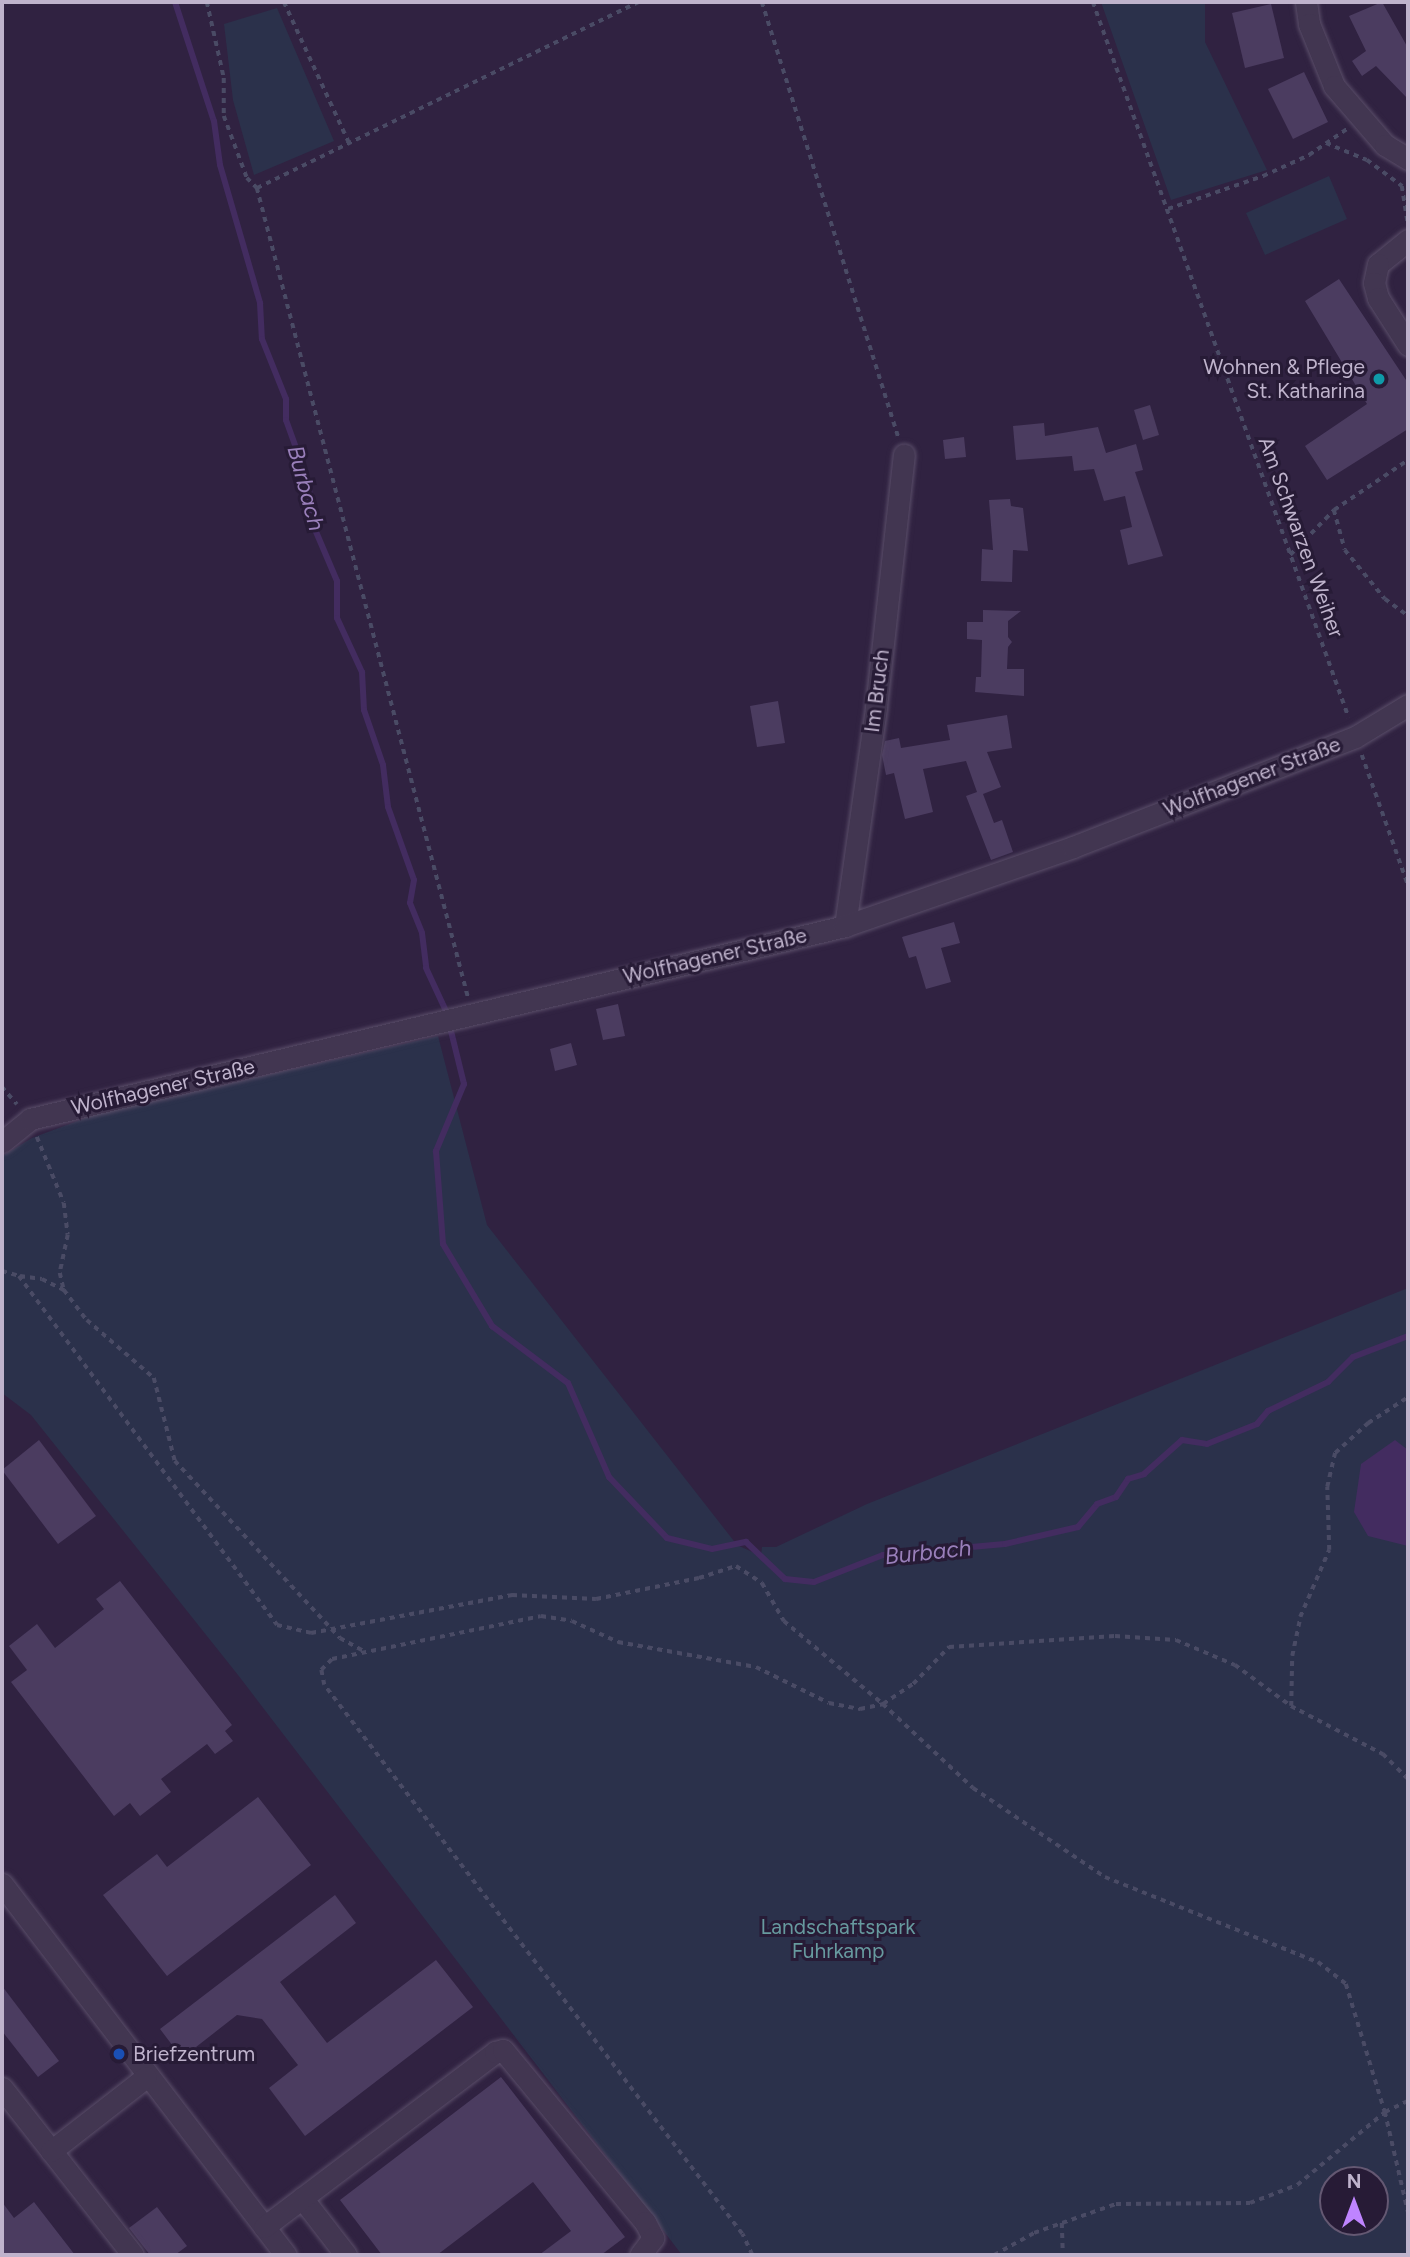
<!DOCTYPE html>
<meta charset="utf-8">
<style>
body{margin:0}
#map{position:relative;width:1410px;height:2257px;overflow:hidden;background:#302241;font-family:Figtree,sans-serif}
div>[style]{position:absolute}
.green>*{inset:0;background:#2b314b}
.water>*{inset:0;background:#432c60}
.stream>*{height:6px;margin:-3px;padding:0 3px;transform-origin:3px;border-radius:3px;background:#432c60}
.building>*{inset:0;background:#4b3c60}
.path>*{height:3.5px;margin-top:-1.75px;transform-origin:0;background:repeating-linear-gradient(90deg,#4a4b65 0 5px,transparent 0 10px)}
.roads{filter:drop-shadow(0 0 2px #5a4e69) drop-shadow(0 0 2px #5a4e69)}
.minor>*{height:21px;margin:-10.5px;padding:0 10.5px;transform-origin:10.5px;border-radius:10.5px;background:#423651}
.dots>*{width:19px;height:19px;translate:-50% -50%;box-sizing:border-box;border:4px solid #271b36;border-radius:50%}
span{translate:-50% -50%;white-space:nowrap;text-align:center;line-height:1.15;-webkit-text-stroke:6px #271b36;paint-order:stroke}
.poi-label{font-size:21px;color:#bfb3cc}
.right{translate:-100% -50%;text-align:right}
.left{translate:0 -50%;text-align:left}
.street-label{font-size:21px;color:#bfb3cc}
.park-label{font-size:21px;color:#679a9f}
.water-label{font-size:23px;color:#997fba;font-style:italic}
.frame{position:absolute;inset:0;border:4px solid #bfb3cc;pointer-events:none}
.north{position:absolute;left:1319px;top:2166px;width:70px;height:70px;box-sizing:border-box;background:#271b36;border:2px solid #645872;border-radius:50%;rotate:0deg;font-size:19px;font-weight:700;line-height:28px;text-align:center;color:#bfb3cc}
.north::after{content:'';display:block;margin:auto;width:24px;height:32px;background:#bf84ff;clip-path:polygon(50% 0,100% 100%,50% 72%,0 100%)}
</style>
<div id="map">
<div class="green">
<i style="clip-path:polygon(1101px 2px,1205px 2px,1205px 42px,1267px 170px,1171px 200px)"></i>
<i style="clip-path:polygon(277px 8px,334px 141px,254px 175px,233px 100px,224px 24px)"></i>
<i style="clip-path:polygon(1329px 176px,1347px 219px,1265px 255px,1246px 213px)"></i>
<i style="clip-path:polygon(evenodd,438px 1036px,487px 1225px,737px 1545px,761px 1556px,762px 1547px,776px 1547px,867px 1504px,1408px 1288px,1408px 2255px,682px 2255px,238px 1675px,31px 1415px,2px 1393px,2px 1156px,32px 1138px,96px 1114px,438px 1036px,1333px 2180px,1375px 2180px,1375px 2222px,1333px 2222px,1333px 2180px)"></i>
</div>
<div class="water">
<i style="clip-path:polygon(1395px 1440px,1408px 1450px,1408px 1546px,1368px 1536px,1354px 1512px,1361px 1464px)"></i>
</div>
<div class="stream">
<i style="left:175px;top:2px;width:125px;rotate:71.9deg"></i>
<i style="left:214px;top:121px;width:44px;rotate:82.2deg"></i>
<i style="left:220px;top:165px;width:144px;rotate:73.8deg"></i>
<i style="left:260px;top:303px;width:36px;rotate:87deg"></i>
<i style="left:262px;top:339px;width:65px;rotate:68.2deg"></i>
<i style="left:286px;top:399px;width:21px;rotate:90deg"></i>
<i style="left:286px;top:420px;width:68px;rotate:70.2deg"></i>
<i style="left:309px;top:484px;width:36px;rotate:87deg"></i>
<i style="left:311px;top:520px;width:66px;rotate:66.9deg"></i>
<i style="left:337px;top:581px;width:37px;rotate:90deg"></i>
<i style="left:337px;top:618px;width:60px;rotate:65.2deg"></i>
<i style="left:362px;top:672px;width:38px;rotate:87deg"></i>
<i style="left:364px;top:710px;width:58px;rotate:70.9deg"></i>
<i style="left:383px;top:765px;width:42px;rotate:83.2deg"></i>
<i style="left:388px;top:807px;width:77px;rotate:70.4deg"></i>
<i style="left:414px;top:880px;width:23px;rotate:100deg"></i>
<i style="left:410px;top:903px;width:32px;rotate:68deg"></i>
<i style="left:422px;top:933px;width:35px;rotate:83deg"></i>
<i style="left:426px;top:968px;width:45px;rotate:65.1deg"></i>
<i style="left:450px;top:1027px;width:59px;rotate:76.2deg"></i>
<i style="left:464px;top:1084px;width:73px;rotate:112.7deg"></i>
<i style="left:436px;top:1151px;width:93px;rotate:85.7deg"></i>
<i style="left:443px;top:1244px;width:96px;rotate:59.1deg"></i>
<i style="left:492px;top:1326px;width:95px;rotate:36.9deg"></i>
<i style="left:568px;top:1383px;width:103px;rotate:66.4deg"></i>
<i style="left:609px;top:1477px;width:84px;rotate:46.4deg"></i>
<i style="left:667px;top:1538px;width:46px;rotate:13.7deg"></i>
<i style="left:712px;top:1549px;width:35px;rotate:-12deg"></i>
<i style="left:746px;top:1542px;width:54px;rotate:43.5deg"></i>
<i style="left:785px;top:1579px;width:29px;rotate:6deg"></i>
<i style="left:814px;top:1582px;width:74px;rotate:-21.4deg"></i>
<i style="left:883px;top:1555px;width:122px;rotate:-5.2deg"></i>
<i style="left:1005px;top:1544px;width:75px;rotate:-13.1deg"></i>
<i style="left:1078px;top:1527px;width:30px;rotate:-50deg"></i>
<i style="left:1097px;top:1504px;width:20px;rotate:-20deg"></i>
<i style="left:1116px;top:1497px;width:22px;rotate:-56deg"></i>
<i style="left:1128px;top:1479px;width:17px;rotate:-17deg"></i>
<i style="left:1144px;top:1474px;width:51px;rotate:-41.8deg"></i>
<i style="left:1182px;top:1440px;width:25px;rotate:9deg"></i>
<i style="left:1207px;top:1444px;width:54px;rotate:-21.8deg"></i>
<i style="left:1257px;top:1424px;width:17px;rotate:-50deg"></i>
<i style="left:1268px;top:1411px;width:67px;rotate:-25.8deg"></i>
<i style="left:1328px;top:1382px;width:35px;rotate:-45deg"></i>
<i style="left:1353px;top:1357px;width:59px;rotate:-20.9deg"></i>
</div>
<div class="building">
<i style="clip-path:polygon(1382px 2px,1408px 48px,1408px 99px,1376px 66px,1362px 76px,1352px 61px,1366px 51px,1349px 16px)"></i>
<i style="clip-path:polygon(1271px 4px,1284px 58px,1245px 68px,1232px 13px)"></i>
<i style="clip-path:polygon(1304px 72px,1328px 122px,1293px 139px,1268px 89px)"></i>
<i style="clip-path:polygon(1339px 279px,1408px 383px,1408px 429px,1327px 480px,1305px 446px,1367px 404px,1305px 301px)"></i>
<i style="clip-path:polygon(1150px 405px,1159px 435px,1143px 440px,1134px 410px)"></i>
<i style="clip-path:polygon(1044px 423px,1045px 436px,1098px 427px,1106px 453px,1136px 444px,1143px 470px,1135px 472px,1163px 556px,1128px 565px,1120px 530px,1132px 527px,1125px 496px,1104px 501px,1094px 469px,1074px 471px,1072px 456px,1016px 460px,1013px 426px)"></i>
<i style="clip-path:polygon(964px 437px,966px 457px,945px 459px,943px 440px)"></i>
<i style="clip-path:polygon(1010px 499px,1011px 506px,1023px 508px,1028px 551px,1013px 550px,1012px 582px,981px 581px,982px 549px,993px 550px,989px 500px)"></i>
<i style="clip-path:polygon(983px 610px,1021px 611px,1008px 621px,1008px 637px,1012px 642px,1008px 647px,1007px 669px,1024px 669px,1024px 696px,975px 692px,976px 677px,981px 677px,982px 640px,967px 639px,967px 622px,983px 622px)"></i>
<i style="clip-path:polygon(778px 701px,785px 743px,757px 747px,750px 706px)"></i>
<i style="clip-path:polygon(1007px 715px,1012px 748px,987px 752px,1001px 787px,983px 794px,994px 823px,1002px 820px,1013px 852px,991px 860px,966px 796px,977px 792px,966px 761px,923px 769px,933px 812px,905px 819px,894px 773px,886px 775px,882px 755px,885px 741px,899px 738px,901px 748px,950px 740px,947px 725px)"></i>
<i style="clip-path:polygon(954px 922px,960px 943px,941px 948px,951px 982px,926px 989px,916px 956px,909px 958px,902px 937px)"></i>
<i style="clip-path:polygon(618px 1004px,625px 1036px,603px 1040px,596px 1009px)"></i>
<i style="clip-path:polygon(571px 1043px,577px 1065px,555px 1071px,550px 1049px)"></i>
<i style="clip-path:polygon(39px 1440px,96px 1516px,58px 1544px,2px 1470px)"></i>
<i style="clip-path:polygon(120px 1581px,232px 1725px,225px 1731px,233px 1741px,215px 1754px,207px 1744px,161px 1779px,171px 1792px,140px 1816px,130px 1803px,114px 1816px,11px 1682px,27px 1670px,9px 1646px,37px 1624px,55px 1648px,104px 1609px,96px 1599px)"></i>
<i style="clip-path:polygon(258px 1797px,311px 1865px,167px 1976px,103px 1895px,157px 1854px,167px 1867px)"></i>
<i style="clip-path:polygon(335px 1895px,356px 1923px,280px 1982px,327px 2043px,436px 1960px,473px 2007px,305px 2136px,269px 2088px,298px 2065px,262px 2019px,237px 2015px,182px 2058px,160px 2029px)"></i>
<i style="clip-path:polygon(2px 1986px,59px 2061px,38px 2077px,2px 2031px)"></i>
<i style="clip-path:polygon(501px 2077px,625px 2237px,601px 2255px,539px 2255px,571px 2231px,533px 2182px,437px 2255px,382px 2255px,340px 2200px)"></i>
<i style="clip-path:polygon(2px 2202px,14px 2218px,34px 2202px,75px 2255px,2px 2255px)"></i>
<i style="clip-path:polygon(157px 2207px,187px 2246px,175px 2255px,150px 2255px,129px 2228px)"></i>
</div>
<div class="path">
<i style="left:207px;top:2px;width:78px;rotate:77.4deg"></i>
<i style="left:224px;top:78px;width:38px;rotate:90deg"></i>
<i style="left:224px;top:116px;width:66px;rotate:69.6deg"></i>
<i style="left:247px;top:178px;width:14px;rotate:45deg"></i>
<i style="left:257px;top:188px;width:836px;rotate:75.38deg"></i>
<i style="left:284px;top:2px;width:157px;rotate:65.2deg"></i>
<i style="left:762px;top:2px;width:456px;rotate:72.6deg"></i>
<i style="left:1093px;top:2px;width:760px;rotate:70.33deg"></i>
<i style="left:1326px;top:143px;width:44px;rotate:22.5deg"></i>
<i style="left:1367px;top:160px;width:44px;rotate:36.6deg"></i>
<i style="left:1402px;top:186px;width:36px;rotate:81deg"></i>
<i style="left:257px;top:188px;width:424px;rotate:-26deg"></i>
<i style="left:1168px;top:209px;width:101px;rotate:-19.2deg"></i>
<i style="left:1263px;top:176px;width:51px;rotate:-24.5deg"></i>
<i style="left:1309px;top:155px;width:46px;rotate:-34.4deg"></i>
<i style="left:1334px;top:510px;width:41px;rotate:74.6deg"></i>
<i style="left:1345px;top:550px;width:63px;rotate:50.8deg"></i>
<i style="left:1385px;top:599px;width:29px;rotate:36deg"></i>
<i style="left:1290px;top:555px;width:63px;rotate:-45.6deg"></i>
<i style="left:1334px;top:510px;width:89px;rotate:-34deg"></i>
<i style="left:1362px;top:755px;width:138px;rotate:70.5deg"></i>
<i style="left:2px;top:1087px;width:23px;rotate:49deg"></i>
<i style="left:37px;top:1137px;width:71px;rotate:67.8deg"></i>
<i style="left:64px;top:1203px;width:32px;rotate:83deg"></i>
<i style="left:68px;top:1235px;width:39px;rotate:102deg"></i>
<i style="left:60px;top:1273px;width:17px;rotate:77deg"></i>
<i style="left:64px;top:1290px;width:38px;rotate:53deg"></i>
<i style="left:87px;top:1320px;width:89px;rotate:40.9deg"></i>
<i style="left:154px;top:1378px;width:86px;rotate:75.8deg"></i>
<i style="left:175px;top:1461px;width:242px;rotate:47deg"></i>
<i style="left:340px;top:1638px;width:26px;rotate:29deg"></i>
<i style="left:2px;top:1271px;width:18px;rotate:16deg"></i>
<i style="left:19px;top:1276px;width:434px;rotate:53.5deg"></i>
<i style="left:277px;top:1625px;width:35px;rotate:13deg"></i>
<i style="left:311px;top:1633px;width:205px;rotate:-10.7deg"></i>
<i style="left:512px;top:1595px;width:84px;rotate:2.7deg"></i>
<i style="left:596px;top:1599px;width:105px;rotate:-11.5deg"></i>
<i style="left:699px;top:1578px;width:39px;rotate:-18deg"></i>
<i style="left:736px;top:1566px;width:31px;rotate:33deg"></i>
<i style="left:762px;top:1583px;width:44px;rotate:59.9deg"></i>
<i style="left:784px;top:1621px;width:129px;rotate:40deg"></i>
<i style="left:883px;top:1704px;width:123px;rotate:43deg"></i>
<i style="left:973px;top:1788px;width:159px;rotate:34deg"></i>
<i style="left:1105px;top:1877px;width:229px;rotate:21.8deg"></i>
<i style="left:1318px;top:1962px;width:36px;rotate:38deg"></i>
<i style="left:1346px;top:1984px;width:134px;rotate:73.1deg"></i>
<i style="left:1385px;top:2112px;width:103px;rotate:77deg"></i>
<i style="left:20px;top:1276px;width:22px;rotate:8deg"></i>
<i style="left:42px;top:1279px;width:25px;rotate:27deg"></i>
<i style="left:1291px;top:1706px;width:50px;rotate:-88.9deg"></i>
<i style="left:1292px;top:1656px;width:40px;rotate:-78deg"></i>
<i style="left:1300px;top:1617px;width:73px;rotate:-66.6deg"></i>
<i style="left:1329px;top:1550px;width:63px;rotate:-91.8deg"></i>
<i style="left:1327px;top:1487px;width:35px;rotate:-77deg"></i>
<i style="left:1335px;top:1453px;width:45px;rotate:-42.3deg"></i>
<i style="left:1368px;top:1423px;width:48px;rotate:-33deg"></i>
<i style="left:1062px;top:2223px;width:32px;rotate:88deg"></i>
<i style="left:752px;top:2255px;width:23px;rotate:-115deg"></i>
<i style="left:742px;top:2234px;width:690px;rotate:-127.29deg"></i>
<i style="left:324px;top:1685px;width:15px;rotate:-101deg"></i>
<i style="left:321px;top:1670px;width:16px;rotate:-45deg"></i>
<i style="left:332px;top:1659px;width:213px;rotate:-11.6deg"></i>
<i style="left:541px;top:1616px;width:31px;rotate:9deg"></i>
<i style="left:572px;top:1621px;width:51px;rotate:24.5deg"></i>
<i style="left:618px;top:1642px;width:140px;rotate:10.3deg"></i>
<i style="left:756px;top:1667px;width:81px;rotate:26.3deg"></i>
<i style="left:829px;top:1703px;width:32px;rotate:11deg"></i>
<i style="left:860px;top:1709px;width:24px;rotate:-12deg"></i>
<i style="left:883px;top:1704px;width:36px;rotate:-34deg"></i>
<i style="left:913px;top:1684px;width:52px;rotate:-45.8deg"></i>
<i style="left:949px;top:1647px;width:166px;rotate:-3.8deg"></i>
<i style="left:1115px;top:1636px;width:61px;rotate:3.8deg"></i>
<i style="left:1176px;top:1640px;width:64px;rotate:23deg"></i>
<i style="left:1235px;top:1665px;width:69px;rotate:36.2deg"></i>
<i style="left:1291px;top:1706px;width:104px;rotate:27.6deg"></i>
<i style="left:1383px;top:1754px;width:35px;rotate:45deg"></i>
<i style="left:994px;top:2255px;width:46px;rotate:-28.8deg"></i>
<i style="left:1034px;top:2233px;width:87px;rotate:-19.5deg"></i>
<i style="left:1116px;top:2204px;width:134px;rotate:-0.4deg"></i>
<i style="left:1250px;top:2203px;width:50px;rotate:-21deg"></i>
<i style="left:1297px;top:2185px;width:114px;rotate:-39.7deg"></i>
<i style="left:1385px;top:2112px;width:25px;rotate:-26deg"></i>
</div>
<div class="roads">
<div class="minor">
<i style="left:1306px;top:2px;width:22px;rotate:82deg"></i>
<i style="left:1309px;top:24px;width:67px;rotate:68deg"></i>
<i style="left:1334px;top:86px;width:78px;rotate:49.2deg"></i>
<i style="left:1385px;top:145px;width:27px;rotate:31deg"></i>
<i style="left:1408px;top:240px;width:38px;rotate:141deg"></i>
<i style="left:1378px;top:264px;width:19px;rotate:102deg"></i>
<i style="left:1374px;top:283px;width:16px;rotate:75deg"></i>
<i style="left:1378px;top:298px;width:56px;rotate:57.4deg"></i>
<i style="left:845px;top:926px;width:221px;rotate:-81.9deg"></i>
<i style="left:876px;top:707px;width:254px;rotate:-83.7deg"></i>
<i style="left:2px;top:1142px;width:36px;rotate:-39deg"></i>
<i style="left:30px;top:1119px;width:838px;rotate:-13.32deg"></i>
<i style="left:845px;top:926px;width:241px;rotate:-19.1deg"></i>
<i style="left:1073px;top:847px;width:303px;rotate:-21.3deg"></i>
<i style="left:1355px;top:737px;width:62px;rotate:-31.1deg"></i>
<i style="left:2px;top:1884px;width:467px;rotate:52.6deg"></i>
<i style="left:2px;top:2088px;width:212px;rotate:51.9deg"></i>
<i style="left:51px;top:2151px;width:120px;rotate:-37.9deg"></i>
<i style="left:302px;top:2198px;width:72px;rotate:52.3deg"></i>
<i style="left:264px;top:2227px;width:290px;rotate:-37.1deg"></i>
<i style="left:495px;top:2052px;width:8px;rotate:-14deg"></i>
<i style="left:503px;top:2050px;width:223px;rotate:50.5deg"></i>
<i style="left:645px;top:2222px;width:18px;rotate:63deg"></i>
<i style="left:653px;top:2238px;width:21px;rotate:127deg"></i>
</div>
</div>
<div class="dots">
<i style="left:1379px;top:379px;background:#0f9aa8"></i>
<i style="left:119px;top:2054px;background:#1a4fb4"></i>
</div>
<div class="poi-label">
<span class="right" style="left:1365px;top:379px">Wohnen &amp; Pflege<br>St. Katharina</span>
<span class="left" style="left:133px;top:2054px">Briefzentrum</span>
</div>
<div class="street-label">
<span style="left:1301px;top:537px;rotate:70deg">Am Schwarzen Weiher</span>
<span style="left:877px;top:691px;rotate:-83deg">Im Bruch</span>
<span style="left:1252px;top:777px;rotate:-21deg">Wolfhagener Straße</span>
<span style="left:715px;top:956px;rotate:-13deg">Wolfhagener Straße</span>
<span style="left:163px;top:1087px;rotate:-13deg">Wolfhagener Straße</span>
</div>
<div class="park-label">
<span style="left:838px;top:1939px">Landschaftspark<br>Fuhrkamp</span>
</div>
<div class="water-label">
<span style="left:306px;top:488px;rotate:75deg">Burbach</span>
<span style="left:928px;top:1552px;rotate:-6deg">Burbach</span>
</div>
<div class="frame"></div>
<div class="north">N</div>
</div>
